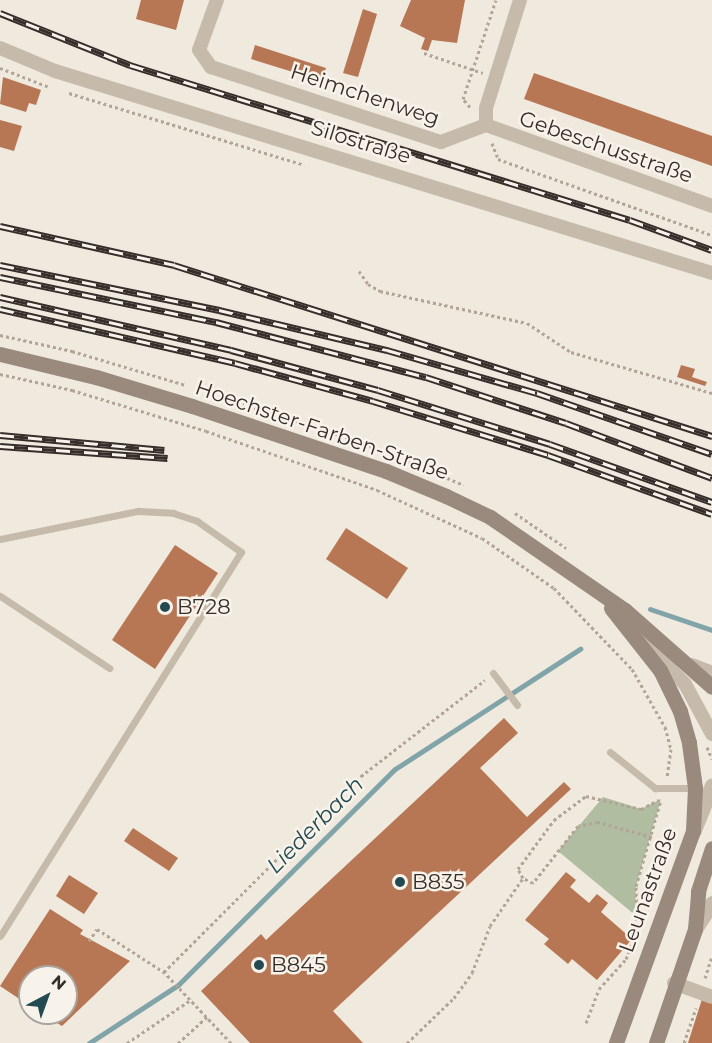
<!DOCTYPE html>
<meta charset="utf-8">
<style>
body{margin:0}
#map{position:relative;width:712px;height:1043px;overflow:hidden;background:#efe9de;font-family:Montserrat,sans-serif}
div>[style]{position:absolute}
.green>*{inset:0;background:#b0bda0}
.stream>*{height:5px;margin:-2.5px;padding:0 2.5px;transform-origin:2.5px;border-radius:2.5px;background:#81a4a9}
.building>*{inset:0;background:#b77654}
.path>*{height:3px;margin-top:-1.5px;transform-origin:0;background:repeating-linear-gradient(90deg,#b2a496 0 3px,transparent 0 6px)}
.service>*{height:7px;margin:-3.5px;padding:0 3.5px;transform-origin:3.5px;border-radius:3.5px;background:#c6baab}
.minor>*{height:14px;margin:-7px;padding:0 7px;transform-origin:7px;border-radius:7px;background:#c6baab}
.tertiary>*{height:15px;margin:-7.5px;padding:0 7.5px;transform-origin:7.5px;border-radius:7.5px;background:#c6baab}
.secondary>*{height:15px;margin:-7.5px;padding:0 7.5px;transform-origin:7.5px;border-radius:7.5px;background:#998a7d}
.rail>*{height:7px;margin-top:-3.5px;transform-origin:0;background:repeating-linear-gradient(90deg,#f8f3ea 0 14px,#352e2a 0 28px);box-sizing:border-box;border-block:2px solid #352e2a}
.dots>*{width:16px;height:16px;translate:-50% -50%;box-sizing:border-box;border:3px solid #f8f3ea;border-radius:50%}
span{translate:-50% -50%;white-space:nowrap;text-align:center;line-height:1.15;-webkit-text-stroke:5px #f8f3ea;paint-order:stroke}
.street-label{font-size:21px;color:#352e2a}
.poi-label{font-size:21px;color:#352e2a}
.left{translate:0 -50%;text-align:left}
.water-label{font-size:22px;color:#244a51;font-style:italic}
.north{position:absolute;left:18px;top:965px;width:60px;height:60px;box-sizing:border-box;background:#f8f3ea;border:2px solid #aaa49d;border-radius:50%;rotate:41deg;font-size:16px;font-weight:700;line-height:24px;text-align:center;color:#352e2a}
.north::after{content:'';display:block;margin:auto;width:21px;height:27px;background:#244a51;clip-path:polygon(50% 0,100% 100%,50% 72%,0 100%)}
</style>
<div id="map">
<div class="green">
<i style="clip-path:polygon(603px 797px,641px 809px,661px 799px,636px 886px,635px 915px,558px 851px)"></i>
</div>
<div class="stream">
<i style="left:650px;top:609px;width:65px;rotate:18.7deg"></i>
<i style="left:89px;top:1043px;width:106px;rotate:-33.1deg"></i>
<i style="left:178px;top:985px;width:306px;rotate:-44.9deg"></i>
<i style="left:395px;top:769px;width:221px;rotate:-33deg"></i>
</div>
<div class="building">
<i style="clip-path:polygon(141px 0,184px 0,176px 30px,136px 19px)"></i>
<i style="clip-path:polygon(411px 0,465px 0,457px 43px,432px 40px,428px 51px,421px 49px,425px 38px,400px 26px)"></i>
<i style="clip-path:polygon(363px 9px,377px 14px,358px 77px,343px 73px)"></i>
<i style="clip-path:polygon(255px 45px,326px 68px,322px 81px,251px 59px)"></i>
<i style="clip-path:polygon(534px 73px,712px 136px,712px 166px,524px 99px)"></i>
<i style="clip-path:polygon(3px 77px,41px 90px,36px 105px,29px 103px,26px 112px,0 104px)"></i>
<i style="clip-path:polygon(0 120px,22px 126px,14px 151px,0 147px)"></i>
<i style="clip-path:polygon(681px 365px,695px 369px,692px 377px,707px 382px,705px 386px,677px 377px)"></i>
<i style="clip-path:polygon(346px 528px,408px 568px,387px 599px,326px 559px)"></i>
<i style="clip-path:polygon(175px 545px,218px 573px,155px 669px,112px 640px)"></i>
<i style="clip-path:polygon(504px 718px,518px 733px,480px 768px,527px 817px,564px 782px,571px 789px,333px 1011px,363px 1043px,250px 1043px,201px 991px,261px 934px,266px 940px)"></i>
<i style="clip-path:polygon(133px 828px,178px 858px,169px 871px,124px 841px)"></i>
<i style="clip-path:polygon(566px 872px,576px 880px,570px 887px,589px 903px,597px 894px,608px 903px,601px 912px,632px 939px,597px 980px,572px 959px,568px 964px,544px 944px,549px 939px,525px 920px)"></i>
<i style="clip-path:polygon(69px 875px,98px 893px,84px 914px,56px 896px)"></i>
<i style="clip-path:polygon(50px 909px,83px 930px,80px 934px,130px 961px,62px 1026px,41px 1013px,66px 1013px,66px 977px,30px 977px,30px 1006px,0 986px)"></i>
<i style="clip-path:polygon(702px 999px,712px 1002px,712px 1043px,688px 1043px)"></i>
</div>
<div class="path">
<i style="left:424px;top:53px;width:62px;rotate:18.7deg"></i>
<i style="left:0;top:68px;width:53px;rotate:21.2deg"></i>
<i style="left:69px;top:93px;width:246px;rotate:17deg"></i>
<i style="left:470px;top:107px;width:11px;rotate:-131deg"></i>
<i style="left:463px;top:99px;width:104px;rotate:-71.6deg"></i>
<i style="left:492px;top:143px;width:17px;rotate:69deg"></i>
<i style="left:498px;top:159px;width:227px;rotate:19.6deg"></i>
<i style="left:359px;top:271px;width:16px;rotate:55deg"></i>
<i style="left:368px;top:284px;width:14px;rotate:30deg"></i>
<i style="left:380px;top:291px;width:150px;rotate:12.3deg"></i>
<i style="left:527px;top:323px;width:53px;rotate:33.4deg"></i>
<i style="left:571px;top:352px;width:147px;rotate:16.2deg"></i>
<i style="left:0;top:335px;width:74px;rotate:12.5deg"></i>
<i style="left:72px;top:351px;width:118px;rotate:16.7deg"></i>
<i style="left:0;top:374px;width:74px;rotate:12.5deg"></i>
<i style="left:72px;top:390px;width:140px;rotate:17deg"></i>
<i style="left:206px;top:431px;width:181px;rotate:19deg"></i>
<i style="left:377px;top:490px;width:115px;rotate:24.6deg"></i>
<i style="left:482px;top:538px;width:88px;rotate:34.8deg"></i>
<i style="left:554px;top:588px;width:112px;rotate:46.1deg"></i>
<i style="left:632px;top:669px;width:67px;rotate:60.4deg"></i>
<i style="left:665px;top:727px;width:23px;rotate:75deg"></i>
<i style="left:671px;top:749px;width:28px;rotate:98deg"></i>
<i style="left:220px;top:397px;width:151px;rotate:17.7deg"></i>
<i style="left:364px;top:443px;width:108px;rotate:22.8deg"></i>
<i style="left:515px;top:513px;width:62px;rotate:34.5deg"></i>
<i style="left:707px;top:747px;width:13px;rotate:67deg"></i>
<i style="left:652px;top:837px;width:56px;rotate:-164.5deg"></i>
<i style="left:598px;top:822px;width:20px;rotate:169deg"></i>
<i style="left:578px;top:826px;width:73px;rotate:128.3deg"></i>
<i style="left:533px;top:883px;width:11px;rotate:-153deg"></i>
<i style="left:523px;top:878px;width:10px;rotate:-119deg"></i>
<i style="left:518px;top:869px;width:61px;rotate:-53.7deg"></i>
<i style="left:554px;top:820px;width:40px;rotate:-37deg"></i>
<i style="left:586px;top:796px;width:57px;rotate:13.3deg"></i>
<i style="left:641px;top:809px;width:20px;rotate:-27deg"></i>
<i style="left:89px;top:941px;width:14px;rotate:-56deg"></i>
<i style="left:97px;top:929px;width:80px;rotate:32.7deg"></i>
<i style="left:705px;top:978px;width:22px;rotate:-72deg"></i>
<i style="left:586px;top:1023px;width:36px;rotate:-69deg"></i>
<i style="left:599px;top:989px;width:40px;rotate:-48deg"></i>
<i style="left:626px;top:959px;width:29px;rotate:-68deg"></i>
<i style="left:637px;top:932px;width:46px;rotate:-91.2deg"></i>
<i style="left:636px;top:886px;width:90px;rotate:-73.8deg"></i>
<i style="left:127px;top:1043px;width:78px;rotate:-34.1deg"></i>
<i style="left:178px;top:1043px;width:39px;rotate:-42deg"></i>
<i style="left:231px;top:1043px;width:98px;rotate:-133.3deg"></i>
<i style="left:164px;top:972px;width:272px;rotate:-45deg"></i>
<i style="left:356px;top:780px;width:163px;rotate:-37.8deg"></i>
<i style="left:407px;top:1043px;width:65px;rotate:-43.8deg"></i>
<i style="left:454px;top:998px;width:31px;rotate:-54deg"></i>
<i style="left:472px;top:973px;width:50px;rotate:-69deg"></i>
<i style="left:490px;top:926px;width:58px;rotate:-55.5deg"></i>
<i style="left:684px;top:1043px;width:37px;rotate:-71deg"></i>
</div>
<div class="service">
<i style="left:0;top:539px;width:141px;rotate:-11.5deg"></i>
<i style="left:138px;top:511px;width:35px;rotate:3deg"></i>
<i style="left:173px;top:513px;width:25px;rotate:18deg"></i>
<i style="left:197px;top:521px;width:54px;rotate:35.2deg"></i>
<i style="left:241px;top:552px;width:453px;rotate:122.1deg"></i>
<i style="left:0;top:596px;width:131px;rotate:33.4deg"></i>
<i style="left:493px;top:673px;width:40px;rotate:53deg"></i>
<i style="left:610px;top:752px;width:58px;rotate:38.7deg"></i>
<i style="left:655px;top:788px;width:41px"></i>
</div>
<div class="minor">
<i style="left:217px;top:0;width:53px;rotate:109.8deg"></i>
<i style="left:199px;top:50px;width:21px;rotate:55deg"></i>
<i style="left:211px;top:67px;width:242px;rotate:18.1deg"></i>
<i style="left:441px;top:142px;width:48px;rotate:-20.7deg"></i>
<i style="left:0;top:48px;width:60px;rotate:22.7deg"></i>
<i style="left:55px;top:71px;width:687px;rotate:17.09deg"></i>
<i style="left:486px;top:125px;width:240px;rotate:19.7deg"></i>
<i style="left:486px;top:125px;width:17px;rotate:-90deg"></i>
<i style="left:486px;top:108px;width:113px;rotate:-72.5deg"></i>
<i style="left:643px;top:642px;width:59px;rotate:45deg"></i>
<i style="left:685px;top:684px;width:57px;rotate:61.6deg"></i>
<i style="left:674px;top:983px;width:40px;rotate:20.2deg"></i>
</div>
<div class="tertiary">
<i style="left:691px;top:665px;width:22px;rotate:21deg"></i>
<i style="left:694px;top:830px;width:48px;rotate:-68.2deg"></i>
<i style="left:695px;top:929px;width:31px;rotate:-57deg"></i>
</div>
<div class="secondary">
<i style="left:0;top:354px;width:99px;rotate:13.5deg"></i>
<i style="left:96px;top:377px;width:100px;rotate:16.8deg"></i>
<i style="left:192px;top:406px;width:205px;rotate:18.5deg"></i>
<i style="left:386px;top:471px;width:65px;rotate:22.6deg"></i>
<i style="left:446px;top:496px;width:49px;rotate:25.5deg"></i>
<i style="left:490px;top:517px;width:164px;rotate:34.6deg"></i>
<i style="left:625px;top:610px;width:116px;rotate:41.5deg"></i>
<i style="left:611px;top:608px;width:79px;rotate:51.7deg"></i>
<i style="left:660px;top:670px;width:46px;rotate:64deg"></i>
<i style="left:680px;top:711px;width:33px;rotate:74deg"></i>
<i style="left:689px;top:743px;width:45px;rotate:82.4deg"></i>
<i style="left:695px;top:788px;width:43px;rotate:92.7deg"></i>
<i style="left:693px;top:831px;width:226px;rotate:110deg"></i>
<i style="left:656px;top:1043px;width:120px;rotate:-71.1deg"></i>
<i style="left:695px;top:929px;width:38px;rotate:-85deg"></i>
<i style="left:698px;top:891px;width:45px;rotate:-72deg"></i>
</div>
<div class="rail">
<i style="left:0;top:13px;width:140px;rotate:21.8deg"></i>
<i style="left:130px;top:65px;width:523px;rotate:17.22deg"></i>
<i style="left:630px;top:220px;width:87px;rotate:20.1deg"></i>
<i style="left:0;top:226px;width:178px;rotate:12.6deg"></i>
<i style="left:174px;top:265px;width:565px;rotate:17.63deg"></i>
<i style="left:0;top:265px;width:224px;rotate:11.6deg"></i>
<i style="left:219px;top:310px;width:173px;rotate:13.4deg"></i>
<i style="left:387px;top:350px;width:156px;rotate:16deg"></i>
<i style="left:537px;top:393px;width:185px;rotate:19.2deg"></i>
<i style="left:0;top:277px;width:221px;rotate:11.8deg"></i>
<i style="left:216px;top:322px;width:217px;rotate:14.7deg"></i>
<i style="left:426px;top:377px;width:147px;rotate:18.2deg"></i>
<i style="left:566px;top:423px;width:156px;rotate:20.6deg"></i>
<i style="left:0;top:297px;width:237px;rotate:12.9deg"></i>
<i style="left:231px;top:350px;width:152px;rotate:15.2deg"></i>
<i style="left:378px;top:390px;width:180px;rotate:17.4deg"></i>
<i style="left:550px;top:444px;width:172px;rotate:19.7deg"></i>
<i style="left:0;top:309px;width:241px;rotate:12.9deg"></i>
<i style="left:235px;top:363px;width:143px;rotate:15.4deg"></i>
<i style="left:373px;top:401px;width:183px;rotate:17.1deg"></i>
<i style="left:548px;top:455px;width:174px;rotate:19.8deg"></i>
<i style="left:0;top:435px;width:165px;rotate:5.2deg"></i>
<i style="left:0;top:446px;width:168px;rotate:4.1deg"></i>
</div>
<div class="dots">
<i style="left:165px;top:607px;background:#244a51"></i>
<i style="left:400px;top:882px;background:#244a51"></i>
<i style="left:259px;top:965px;background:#244a51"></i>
</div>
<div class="street-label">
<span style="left:365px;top:95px;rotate:18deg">Heimchenweg</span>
<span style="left:361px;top:142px;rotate:17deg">Silostraße</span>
<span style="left:606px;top:147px;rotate:19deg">Gebeschusstraße</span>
<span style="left:322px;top:430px;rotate:19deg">Hoechster-Farben-Straße</span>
<span style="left:648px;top:890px;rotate:-70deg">Leunastraße</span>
</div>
<div class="poi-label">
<span class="left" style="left:177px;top:607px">B728</span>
<span class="left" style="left:412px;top:882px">B835</span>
<span class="left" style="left:271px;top:965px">B845</span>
</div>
<div class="water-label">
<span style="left:315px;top:825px;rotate:-45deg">Liederbach</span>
</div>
<div class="north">N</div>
</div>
